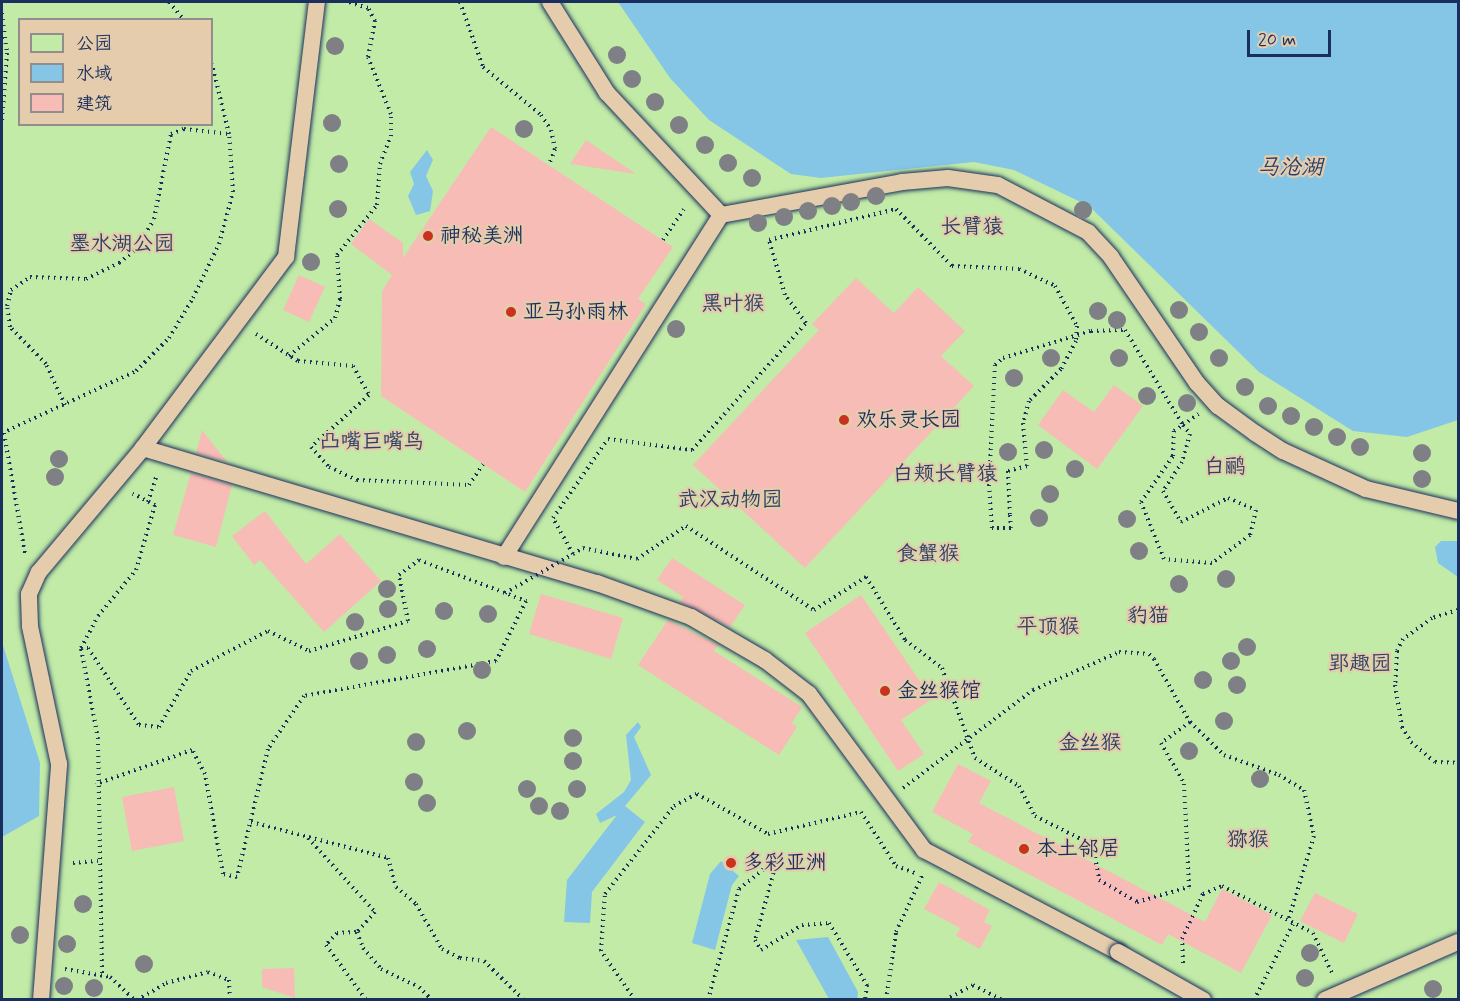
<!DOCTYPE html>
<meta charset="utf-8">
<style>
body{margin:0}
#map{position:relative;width:1460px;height:1001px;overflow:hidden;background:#e4ccac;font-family:Mynerve,"LXGW WenKai TC",sans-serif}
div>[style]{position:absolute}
.green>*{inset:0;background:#c1eba7}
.water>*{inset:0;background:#85c6e6}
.building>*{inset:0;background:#f8bcb6}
.path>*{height:4px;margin-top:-2px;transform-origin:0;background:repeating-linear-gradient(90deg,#1b2f5e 0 1.5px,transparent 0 6px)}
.roads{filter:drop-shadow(0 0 2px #1b2f5e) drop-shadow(0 0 2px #1b2f5e)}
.lane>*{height:16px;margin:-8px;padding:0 8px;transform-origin:8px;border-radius:8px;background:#e4ccac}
.path-bridge>*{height:4px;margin-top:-2px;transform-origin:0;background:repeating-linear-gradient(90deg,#1b2f5e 0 1.5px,transparent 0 6px)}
.bridges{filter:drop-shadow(0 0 2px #1b2f5e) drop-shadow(0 0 2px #1b2f5e)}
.lane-bridge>*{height:16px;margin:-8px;padding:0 8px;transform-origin:8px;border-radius:8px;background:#e4ccac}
.trees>*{width:18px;height:18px;margin:-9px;border-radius:50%;background:#7f8085}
.dots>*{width:16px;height:16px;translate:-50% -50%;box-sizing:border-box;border:3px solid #e4ccac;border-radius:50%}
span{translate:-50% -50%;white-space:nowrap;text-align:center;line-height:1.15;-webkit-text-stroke:4.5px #e4ccac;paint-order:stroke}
.park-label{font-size:21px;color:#2c4265}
.poi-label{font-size:21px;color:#1b2f5e}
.left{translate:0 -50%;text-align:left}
.water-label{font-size:22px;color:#263e6c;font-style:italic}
.frame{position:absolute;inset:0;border:3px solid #1b2f5e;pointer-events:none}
.legend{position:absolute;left:18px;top:18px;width:195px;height:108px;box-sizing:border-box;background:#e4ccac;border:2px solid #948d8d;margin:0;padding:8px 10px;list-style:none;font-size:18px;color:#1b2f5e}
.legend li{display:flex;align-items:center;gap:12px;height:30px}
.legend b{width:30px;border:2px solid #948d8d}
.scale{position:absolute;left:1247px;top:30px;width:84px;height:27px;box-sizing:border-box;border:3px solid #1b2f5e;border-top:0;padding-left:8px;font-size:18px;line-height:21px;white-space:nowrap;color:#1b2f5e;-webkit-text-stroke:4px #e4ccac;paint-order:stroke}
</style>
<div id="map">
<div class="green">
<i style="clip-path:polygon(evenodd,2px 2px,1458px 2px,1458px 999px,2px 999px,2px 2px,20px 20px,212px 20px,212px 124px,20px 124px,20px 20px)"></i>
</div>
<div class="water">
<i style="clip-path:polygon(618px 2px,1458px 2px,1458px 420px,1407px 437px,1353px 431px,1259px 372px,1089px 206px,1014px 170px,974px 162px,821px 178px,791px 174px,709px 120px,670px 78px)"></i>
<i style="clip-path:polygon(427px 150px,433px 160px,426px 176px,433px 191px,430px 211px,416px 215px,408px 196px,414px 184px,410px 172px)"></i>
<i style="clip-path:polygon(1441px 541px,1458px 541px,1458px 577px,1438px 563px,1435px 547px)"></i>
<i style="clip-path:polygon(2px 642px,40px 763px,39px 816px,2px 837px)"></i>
<i style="clip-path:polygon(638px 722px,641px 727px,634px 737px,651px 775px,625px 806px,645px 822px,592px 892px,590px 923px,564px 922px,567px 880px,617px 815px,600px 823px,596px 814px,624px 792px,631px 780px,626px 735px)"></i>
<i style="clip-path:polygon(721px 861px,739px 876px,732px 885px,715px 950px,692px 943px,710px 874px)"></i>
<i style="clip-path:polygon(828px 937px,858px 992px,857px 999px,829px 999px,796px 940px)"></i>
</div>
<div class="building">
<i style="clip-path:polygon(491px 127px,673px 247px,638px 299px,646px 304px,525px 492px,381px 396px,382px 291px,392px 275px,351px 244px,369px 219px,403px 243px,403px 258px)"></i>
<i style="clip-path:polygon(586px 140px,636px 174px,570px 164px)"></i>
<i style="clip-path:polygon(299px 275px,325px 287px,309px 322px,283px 310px)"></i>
<i style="clip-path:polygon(856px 278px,894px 313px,918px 287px,965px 331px,941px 356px,974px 386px,805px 568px,693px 465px,819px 330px,812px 324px)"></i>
<i style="clip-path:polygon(1114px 385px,1143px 406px,1097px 469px,1038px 425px,1063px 390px,1094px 412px)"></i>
<i style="clip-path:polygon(202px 430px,227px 462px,196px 453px)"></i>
<i style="clip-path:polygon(191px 473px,232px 485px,216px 547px,173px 535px)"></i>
<i style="clip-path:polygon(265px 511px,306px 564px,340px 534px,381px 581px,324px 632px,260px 560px,254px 565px,232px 536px)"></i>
<i style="clip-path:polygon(672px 558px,745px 605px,730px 627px,680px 602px,683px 597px,657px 580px)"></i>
<i style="clip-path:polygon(541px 594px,623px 618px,611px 659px,529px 634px)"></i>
<i style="clip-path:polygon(861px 595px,932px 699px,901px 720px,924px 754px,898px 771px,805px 633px)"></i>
<i style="clip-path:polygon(668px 620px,718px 645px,714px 651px,802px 707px,792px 723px,797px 727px,779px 755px,638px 665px)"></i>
<i style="clip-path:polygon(958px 764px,991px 781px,979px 803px,1205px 922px,1222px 889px,1272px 915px,1241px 973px,1168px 934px,1162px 945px,968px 842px,973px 834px,932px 812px)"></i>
<i style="clip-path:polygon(174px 787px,184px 841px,132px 851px,122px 797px)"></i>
<i style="clip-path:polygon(939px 882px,990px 910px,984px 922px,992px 926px,980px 949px,956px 936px,960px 928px,924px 909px)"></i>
<i style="clip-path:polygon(1315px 893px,1358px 914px,1344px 943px,1300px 921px)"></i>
<i style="clip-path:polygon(294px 968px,295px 998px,262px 987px,262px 969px)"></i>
</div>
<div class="path">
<i style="left:169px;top:2px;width:23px;rotate:50deg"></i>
<i style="left:460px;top:2px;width:69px;rotate:70.5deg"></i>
<i style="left:483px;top:67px;width:75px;rotate:39.6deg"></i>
<i style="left:541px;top:115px;width:18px;rotate:56deg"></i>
<i style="left:551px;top:130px;width:19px;rotate:78deg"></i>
<i style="left:555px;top:149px;width:17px;rotate:111deg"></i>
<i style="left:2px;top:13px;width:40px;rotate:82.9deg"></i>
<i style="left:7px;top:53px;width:68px;rotate:94.2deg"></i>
<i style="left:663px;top:240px;width:37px;rotate:-56deg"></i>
<i style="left:256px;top:334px;width:50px;rotate:32.7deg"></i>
<i style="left:298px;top:361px;width:55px;rotate:5.2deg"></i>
<i style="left:353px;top:366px;width:33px;rotate:61deg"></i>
<i style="left:369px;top:395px;width:78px;rotate:138.1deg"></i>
<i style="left:311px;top:447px;width:27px;rotate:48deg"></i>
<i style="left:329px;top:467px;width:31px;rotate:25deg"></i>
<i style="left:357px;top:480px;width:112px;rotate:2.6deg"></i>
<i style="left:469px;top:485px;width:25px;rotate:-56deg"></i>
<i style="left:289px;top:356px;width:60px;rotate:-39.6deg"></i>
<i style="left:335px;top:318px;width:20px;rotate:-75deg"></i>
<i style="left:340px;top:299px;width:44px;rotate:-93.9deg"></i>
<i style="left:337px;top:255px;width:64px;rotate:-51.3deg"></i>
<i style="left:377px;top:205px;width:41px;rotate:-85.8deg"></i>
<i style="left:380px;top:164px;width:30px;rotate:-69deg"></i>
<i style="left:391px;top:136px;width:22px;rotate:-90deg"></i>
<i style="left:391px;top:114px;width:61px;rotate:-112deg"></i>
<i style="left:368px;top:57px;width:37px;rotate:-79deg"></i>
<i style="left:375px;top:21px;width:15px;rotate:-118deg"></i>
<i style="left:368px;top:8px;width:21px;rotate:-163deg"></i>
<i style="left:65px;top:405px;width:45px;rotate:-114.9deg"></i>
<i style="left:46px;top:364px;width:52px;rotate:-134.2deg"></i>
<i style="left:10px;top:327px;width:21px;rotate:-98deg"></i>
<i style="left:7px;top:306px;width:16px;rotate:-76deg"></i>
<i style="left:11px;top:290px;width:23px;rotate:-34deg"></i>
<i style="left:30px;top:277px;width:56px;rotate:2deg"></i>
<i style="left:86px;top:279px;width:37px;rotate:-26deg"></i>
<i style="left:119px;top:263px;width:21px;rotate:-39deg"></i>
<i style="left:135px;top:250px;width:36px;rotate:-58deg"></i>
<i style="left:154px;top:219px;width:87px;rotate:-78.7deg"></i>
<i style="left:171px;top:134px;width:14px;rotate:-21deg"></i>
<i style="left:184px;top:129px;width:45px;rotate:6.3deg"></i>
<i style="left:1183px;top:425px;width:11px;rotate:52deg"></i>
<i style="left:1190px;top:434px;width:29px;rotate:106deg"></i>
<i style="left:1182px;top:462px;width:35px;rotate:123deg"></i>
<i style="left:1163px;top:491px;width:36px;rotate:60deg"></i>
<i style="left:1181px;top:522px;width:53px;rotate:-27.1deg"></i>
<i style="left:1228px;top:498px;width:30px;rotate:23deg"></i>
<i style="left:1256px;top:510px;width:26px;rotate:103deg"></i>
<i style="left:1250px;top:535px;width:47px;rotate:143.6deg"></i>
<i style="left:1212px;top:563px;width:48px;rotate:-175.2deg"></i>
<i style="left:1164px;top:559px;width:61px;rotate:-112deg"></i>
<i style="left:1141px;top:502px;width:56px;rotate:-55.2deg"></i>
<i style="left:1173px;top:456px;width:25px;rotate:-88deg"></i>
<i style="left:1174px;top:431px;width:11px;rotate:-34deg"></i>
<i style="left:2px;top:433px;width:148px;rotate:-24.8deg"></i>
<i style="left:136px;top:371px;width:47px;rotate:-45deg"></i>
<i style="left:169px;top:338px;width:47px;rotate:-59deg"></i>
<i style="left:193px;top:298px;width:60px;rotate:-64.3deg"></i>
<i style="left:219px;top:244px;width:54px;rotate:-74.9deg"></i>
<i style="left:233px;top:192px;width:58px;rotate:-93.9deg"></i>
<i style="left:229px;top:134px;width:72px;rotate:-103.7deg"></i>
<i style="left:4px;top:433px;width:122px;rotate:80.1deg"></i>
<i style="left:148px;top:502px;width:28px;rotate:-72deg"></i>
<i style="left:1010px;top:515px;width:13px;rotate:86deg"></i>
<i style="left:1011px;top:528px;width:19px;rotate:180deg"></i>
<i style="left:992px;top:528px;width:42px;rotate:-94.1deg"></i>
<i style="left:989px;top:486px;width:121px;rotate:-87.2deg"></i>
<i style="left:995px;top:365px;width:11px;rotate:-41deg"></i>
<i style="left:1003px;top:358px;width:92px;rotate:-17.1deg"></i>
<i style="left:1091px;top:331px;width:34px;rotate:-2deg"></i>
<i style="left:1125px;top:330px;width:111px;rotate:58.6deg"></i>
<i style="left:1183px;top:425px;width:19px;rotate:-36deg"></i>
<i style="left:1458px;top:610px;width:27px;rotate:163deg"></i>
<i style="left:1432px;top:618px;width:36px;rotate:144deg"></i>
<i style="left:1403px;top:639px;width:13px;rotate:117deg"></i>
<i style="left:1397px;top:651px;width:34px;rotate:93deg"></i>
<i style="left:1395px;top:685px;width:43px;rotate:80.5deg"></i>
<i style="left:1402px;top:727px;width:17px;rotate:59deg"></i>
<i style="left:1411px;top:742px;width:31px;rotate:40deg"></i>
<i style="left:1435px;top:762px;width:23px;rotate:2deg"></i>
<i style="left:81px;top:648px;width:7px"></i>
<i style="left:88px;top:648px;width:92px;rotate:56.5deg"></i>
<i style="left:139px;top:725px;width:20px;rotate:6deg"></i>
<i style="left:159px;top:727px;width:64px;rotate:-60.3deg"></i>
<i style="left:191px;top:671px;width:87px;rotate:-27.5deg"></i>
<i style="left:268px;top:631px;width:46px;rotate:26deg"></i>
<i style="left:309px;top:651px;width:103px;rotate:-16.9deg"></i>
<i style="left:408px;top:621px;width:47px;rotate:-101.1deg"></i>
<i style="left:399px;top:575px;width:25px;rotate:-37deg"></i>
<i style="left:419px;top:560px;width:115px;rotate:21deg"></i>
<i style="left:526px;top:601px;width:67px;rotate:116.6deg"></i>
<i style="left:496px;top:661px;width:195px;rotate:169.7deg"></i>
<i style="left:304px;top:696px;width:64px;rotate:124.2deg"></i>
<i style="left:268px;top:749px;width:132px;rotate:103.6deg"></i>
<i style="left:237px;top:877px;width:14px;rotate:-168deg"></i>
<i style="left:223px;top:874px;width:102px;rotate:-100.2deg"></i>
<i style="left:205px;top:774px;width:27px;rotate:-118deg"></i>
<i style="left:192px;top:750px;width:102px;rotate:160.5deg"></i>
<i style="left:1190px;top:722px;width:47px;rotate:44.1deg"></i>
<i style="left:1224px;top:755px;width:59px;rotate:20deg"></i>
<i style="left:1279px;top:775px;width:29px;rotate:31deg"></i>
<i style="left:1304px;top:790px;width:47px;rotate:77.7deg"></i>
<i style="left:1314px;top:836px;width:89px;rotate:107deg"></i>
<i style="left:903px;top:788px;width:163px;rotate:-37deg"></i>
<i style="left:1033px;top:690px;width:94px;rotate:-23.8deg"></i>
<i style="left:1119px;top:652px;width:30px;rotate:4deg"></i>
<i style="left:1149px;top:654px;width:7px;rotate:45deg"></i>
<i style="left:1154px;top:659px;width:73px;rotate:60.3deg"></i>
<i style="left:1190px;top:722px;width:36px;rotate:144deg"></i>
<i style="left:1161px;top:743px;width:46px;rotate:60.1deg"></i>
<i style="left:251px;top:822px;width:142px;rotate:14.7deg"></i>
<i style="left:388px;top:858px;width:30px;rotate:75deg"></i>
<i style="left:396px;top:887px;width:26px;rotate:40deg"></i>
<i style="left:416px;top:904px;width:52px;rotate:60deg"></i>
<i style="left:442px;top:949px;width:20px;rotate:27deg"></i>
<i style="left:460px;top:958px;width:24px;rotate:7deg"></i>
<i style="left:484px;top:961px;width:56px;rotate:44.3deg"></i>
<i style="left:308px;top:838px;width:100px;rotate:47.8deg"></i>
<i style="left:375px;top:912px;width:27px;rotate:132deg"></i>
<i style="left:357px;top:932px;width:17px;rotate:69deg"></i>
<i style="left:363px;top:948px;width:28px;rotate:49deg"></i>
<i style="left:381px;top:969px;width:42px;rotate:25.3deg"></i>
<i style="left:419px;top:987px;width:18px;rotate:45deg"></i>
<i style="left:73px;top:863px;width:25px;rotate:-5deg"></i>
<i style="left:356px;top:932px;width:19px;rotate:177deg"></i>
<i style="left:337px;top:933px;width:16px;rotate:133deg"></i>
<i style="left:326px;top:945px;width:68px;rotate:54deg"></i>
<i style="left:1183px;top:963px;width:24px;rotate:-92deg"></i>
<i style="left:1182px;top:939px;width:50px;rotate:-65deg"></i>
<i style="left:1203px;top:894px;width:21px;rotate:-23deg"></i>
<i style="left:1222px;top:886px;width:102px;rotate:27.3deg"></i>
<i style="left:1313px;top:933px;width:44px;rotate:64.6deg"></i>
<i style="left:65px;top:969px;width:46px;rotate:10.1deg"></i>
<i style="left:110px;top:977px;width:34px;rotate:43deg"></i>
<i style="left:102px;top:973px;width:234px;rotate:-91deg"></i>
<i style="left:98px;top:739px;width:93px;rotate:-100.6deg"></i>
<i style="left:81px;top:648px;width:36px;rotate:-62deg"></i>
<i style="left:98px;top:616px;width:60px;rotate:-50.4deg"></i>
<i style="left:136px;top:570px;width:68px;rotate:-73.7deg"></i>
<i style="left:155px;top:505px;width:25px;rotate:-153deg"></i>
<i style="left:137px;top:1000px;width:34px;rotate:-30deg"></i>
<i style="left:166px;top:983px;width:43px;rotate:-14.7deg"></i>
<i style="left:208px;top:972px;width:22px;rotate:21deg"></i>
<i style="left:229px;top:980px;width:20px;rotate:87deg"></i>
<i style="left:635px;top:1000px;width:60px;rotate:-124.8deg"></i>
<i style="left:601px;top:951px;width:57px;rotate:-86deg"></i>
<i style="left:605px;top:894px;width:112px;rotate:-51.9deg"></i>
<i style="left:674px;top:806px;width:26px;rotate:-28deg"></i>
<i style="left:697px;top:794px;width:81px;rotate:29.4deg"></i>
<i style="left:768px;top:834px;width:96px;rotate:-13.3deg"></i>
<i style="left:861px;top:812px;width:64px;rotate:57.1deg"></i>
<i style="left:896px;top:866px;width:20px;rotate:20deg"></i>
<i style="left:708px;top:1000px;width:115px;rotate:-74.4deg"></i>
<i style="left:739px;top:889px;width:40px;rotate:-39deg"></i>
<i style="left:770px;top:864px;width:6px;rotate:31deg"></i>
<i style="left:775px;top:867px;width:76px;rotate:105.3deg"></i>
<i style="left:755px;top:940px;width:12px;rotate:59deg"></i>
<i style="left:761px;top:950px;width:48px;rotate:-31.4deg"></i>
<i style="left:802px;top:925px;width:27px;rotate:-4deg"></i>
<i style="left:829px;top:923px;width:73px;rotate:58.5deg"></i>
<i style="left:867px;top:985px;width:15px;rotate:98deg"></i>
<i style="left:886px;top:1000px;width:69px;rotate:-81.6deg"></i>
<i style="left:896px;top:932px;width:62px;rotate:-65.1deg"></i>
<i style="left:945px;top:1000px;width:32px;rotate:-28deg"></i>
<i style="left:973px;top:985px;width:34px;rotate:27deg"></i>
<i style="left:1254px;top:1000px;width:85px;rotate:-62.8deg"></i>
</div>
<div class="roads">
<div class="lane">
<i style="left:550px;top:2px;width:107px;rotate:57.9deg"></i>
<i style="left:607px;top:93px;width:167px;rotate:46.9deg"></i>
<i style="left:721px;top:215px;width:184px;rotate:-10.3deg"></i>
<i style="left:902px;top:182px;width:46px;rotate:-5deg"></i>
<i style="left:948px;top:178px;width:50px;rotate:8deg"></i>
<i style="left:998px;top:185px;width:102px;rotate:27.6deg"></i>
<i style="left:1088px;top:232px;width:34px;rotate:47deg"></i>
<i style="left:1111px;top:257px;width:153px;rotate:55.7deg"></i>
<i style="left:1197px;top:383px;width:31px;rotate:48deg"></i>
<i style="left:1218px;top:406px;width:46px;rotate:36.1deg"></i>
<i style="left:1255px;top:433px;width:33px;rotate:33deg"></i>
<i style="left:1283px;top:451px;width:91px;rotate:24.6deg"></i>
<i style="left:1366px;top:489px;width:95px;rotate:13.4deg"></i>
<i style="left:143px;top:448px;width:474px;rotate:16.6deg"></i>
<i style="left:597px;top:583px;width:100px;rotate:19.9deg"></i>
<i style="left:691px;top:617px;width:86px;rotate:30.2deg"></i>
<i style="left:765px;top:660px;width:56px;rotate:37.7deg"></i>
<i style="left:809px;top:694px;width:194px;rotate:53.6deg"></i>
<i style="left:924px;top:850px;width:219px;rotate:27.7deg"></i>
<i style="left:504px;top:557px;width:405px;rotate:-57.6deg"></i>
<i style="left:41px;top:1000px;width:237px;rotate:-85.6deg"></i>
<i style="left:59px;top:764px;width:141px;rotate:-101.9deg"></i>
<i style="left:30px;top:626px;width:32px;rotate:-92deg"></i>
<i style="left:29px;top:594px;width:24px;rotate:-66deg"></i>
<i style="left:39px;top:572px;width:162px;rotate:-50deg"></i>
<i style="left:143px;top:448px;width:239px;rotate:-53.2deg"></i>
<i style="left:286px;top:257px;width:257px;rotate:-83.1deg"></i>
<i style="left:1325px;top:1000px;width:145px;rotate:-23.6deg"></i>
</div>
</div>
<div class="path-bridge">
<i style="left:573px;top:554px;width:12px;rotate:-31deg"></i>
<i style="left:583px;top:548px;width:55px;rotate:11.5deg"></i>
<i style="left:637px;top:559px;width:59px;rotate:-34deg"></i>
<i style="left:686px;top:526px;width:153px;rotate:33.3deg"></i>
<i style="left:814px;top:610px;width:62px;rotate:-32.4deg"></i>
<i style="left:866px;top:577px;width:74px;rotate:58.2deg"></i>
<i style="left:905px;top:640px;width:46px;rotate:37.1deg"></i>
<i style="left:942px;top:668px;width:96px;rotate:69.9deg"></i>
<i style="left:975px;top:758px;width:52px;rotate:32.5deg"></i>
<i style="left:1019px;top:786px;width:34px;rotate:62deg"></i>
<i style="left:1035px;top:816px;width:65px;rotate:26.6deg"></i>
<i style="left:1093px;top:845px;width:36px;rotate:80deg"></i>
<i style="left:1099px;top:880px;width:44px;rotate:30.1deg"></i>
<i style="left:1137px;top:902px;width:54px;rotate:-16.1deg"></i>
<i style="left:1189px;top:887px;width:104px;rotate:-92.8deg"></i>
<i style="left:505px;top:593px;width:78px;rotate:-29.8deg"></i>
<i style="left:573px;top:554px;width:41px;rotate:-119.1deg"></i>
<i style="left:553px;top:518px;width:96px;rotate:-55.2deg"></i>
<i style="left:608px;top:439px;width:85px;rotate:7.5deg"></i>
<i style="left:692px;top:450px;width:171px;rotate:-48.1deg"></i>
<i style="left:806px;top:323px;width:35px;rotate:-127deg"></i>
<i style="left:785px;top:295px;width:57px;rotate:-106.2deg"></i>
<i style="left:769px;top:240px;width:131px;rotate:-13.7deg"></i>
<i style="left:896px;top:209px;width:80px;rotate:45.5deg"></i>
<i style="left:952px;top:266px;width:67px;rotate:2.6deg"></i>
<i style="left:1019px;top:269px;width:40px;rotate:25deg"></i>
<i style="left:1055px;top:286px;width:46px;rotate:61.2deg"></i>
<i style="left:1077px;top:326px;width:15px;rotate:94deg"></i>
<i style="left:1076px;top:341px;width:32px;rotate:118deg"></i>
<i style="left:1061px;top:369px;width:45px;rotate:135deg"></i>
<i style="left:1029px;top:401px;width:23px;rotate:105deg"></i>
<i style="left:1023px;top:423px;width:43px;rotate:84.7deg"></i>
<i style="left:1027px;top:466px;width:20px;rotate:165deg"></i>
<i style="left:1008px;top:471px;width:44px;rotate:87.4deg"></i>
</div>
<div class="bridges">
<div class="lane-bridge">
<i style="left:1118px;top:952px;width:98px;rotate:29.5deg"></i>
</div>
</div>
<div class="trees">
<i style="left:335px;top:46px"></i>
<i style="left:617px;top:55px"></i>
<i style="left:632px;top:79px"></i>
<i style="left:655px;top:102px"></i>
<i style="left:332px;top:123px"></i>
<i style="left:679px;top:125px"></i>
<i style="left:524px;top:129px"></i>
<i style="left:705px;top:145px"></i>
<i style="left:728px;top:163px"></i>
<i style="left:339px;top:164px"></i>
<i style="left:752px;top:178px"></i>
<i style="left:876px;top:196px"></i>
<i style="left:851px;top:202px"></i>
<i style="left:832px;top:206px"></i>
<i style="left:338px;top:209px"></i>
<i style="left:1083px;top:210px"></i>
<i style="left:808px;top:211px"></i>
<i style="left:784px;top:217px"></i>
<i style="left:758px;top:223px"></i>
<i style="left:311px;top:262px"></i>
<i style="left:1179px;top:310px"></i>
<i style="left:1098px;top:311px"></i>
<i style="left:1117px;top:320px"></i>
<i style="left:676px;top:329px"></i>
<i style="left:1199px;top:332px"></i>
<i style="left:1051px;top:358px"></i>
<i style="left:1119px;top:358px"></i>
<i style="left:1219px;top:358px"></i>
<i style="left:1014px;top:378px"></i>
<i style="left:1245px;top:387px"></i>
<i style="left:1147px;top:396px"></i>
<i style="left:1187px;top:403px"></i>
<i style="left:1268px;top:406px"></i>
<i style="left:1291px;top:416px"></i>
<i style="left:1314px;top:427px"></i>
<i style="left:1337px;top:437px"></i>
<i style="left:1360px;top:447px"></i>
<i style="left:1044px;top:450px"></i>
<i style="left:1008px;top:452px"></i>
<i style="left:1422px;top:453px"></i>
<i style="left:59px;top:459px"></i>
<i style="left:1075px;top:469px"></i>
<i style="left:55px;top:477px"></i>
<i style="left:1422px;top:479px"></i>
<i style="left:1050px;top:494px"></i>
<i style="left:1039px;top:518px"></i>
<i style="left:1127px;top:519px"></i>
<i style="left:1139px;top:551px"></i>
<i style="left:1226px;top:579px"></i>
<i style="left:1179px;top:584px"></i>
<i style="left:387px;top:589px"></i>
<i style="left:388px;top:609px"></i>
<i style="left:444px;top:611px"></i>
<i style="left:488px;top:614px"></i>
<i style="left:355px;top:622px"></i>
<i style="left:1247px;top:647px"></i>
<i style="left:427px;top:649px"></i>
<i style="left:387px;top:655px"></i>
<i style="left:359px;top:661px"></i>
<i style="left:1231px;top:661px"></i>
<i style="left:482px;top:670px"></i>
<i style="left:1203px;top:680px"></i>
<i style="left:1237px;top:685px"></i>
<i style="left:1224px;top:721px"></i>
<i style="left:467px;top:731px"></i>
<i style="left:573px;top:738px"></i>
<i style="left:416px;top:742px"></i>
<i style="left:1189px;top:751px"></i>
<i style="left:573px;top:761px"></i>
<i style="left:1260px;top:779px"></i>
<i style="left:414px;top:782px"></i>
<i style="left:527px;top:789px"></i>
<i style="left:577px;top:789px"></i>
<i style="left:427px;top:803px"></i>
<i style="left:539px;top:806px"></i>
<i style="left:560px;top:811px"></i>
<i style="left:83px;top:904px"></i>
<i style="left:20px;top:935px"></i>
<i style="left:67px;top:944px"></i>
<i style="left:1310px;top:953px"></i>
<i style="left:144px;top:964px"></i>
<i style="left:1305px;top:978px"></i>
<i style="left:64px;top:986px"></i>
<i style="left:94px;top:988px"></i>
<i style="left:1433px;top:989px"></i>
</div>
<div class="dots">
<i style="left:428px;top:236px;background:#c8321e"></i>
<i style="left:511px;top:312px;background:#c8321e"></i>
<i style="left:844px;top:420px;background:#c8321e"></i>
<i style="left:885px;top:691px;background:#c8321e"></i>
<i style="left:1024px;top:849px;background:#c8321e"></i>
<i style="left:731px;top:863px;background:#c8321e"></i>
</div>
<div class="park-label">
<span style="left:972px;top:227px">长臂猿</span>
<span style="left:122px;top:244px">墨水湖公园</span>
<span style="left:733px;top:304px">黑叶猴</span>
<span style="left:372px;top:442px">凸嘴巨嘴鸟</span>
<span style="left:1225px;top:467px">白鹂</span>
<span style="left:945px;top:474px">白颊长臂猿</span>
<span style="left:730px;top:500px">武汉动物园</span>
<span style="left:928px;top:554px">食蟹猴</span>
<span style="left:1148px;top:616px">豹猫</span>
<span style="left:1048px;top:627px">平顶猴</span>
<span style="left:1360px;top:664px">郢趣园</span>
<span style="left:1090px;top:743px">金丝猴</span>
<span style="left:1248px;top:840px">猕猴</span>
</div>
<div class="poi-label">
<span class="left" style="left:440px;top:236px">神秘美洲</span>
<span class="left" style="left:523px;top:312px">亚马孙雨林</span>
<span class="left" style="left:856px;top:420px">欢乐灵长园</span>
<span class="left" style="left:897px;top:691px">金丝猴馆</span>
<span class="left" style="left:1036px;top:849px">本土邻居</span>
<span class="left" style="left:743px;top:863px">多彩亚洲</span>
</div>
<div class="water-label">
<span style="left:1290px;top:169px">马沧湖</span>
</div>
<div class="frame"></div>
<ul class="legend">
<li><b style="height:16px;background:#c1eba7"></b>公园</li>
<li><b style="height:16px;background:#85c6e6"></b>水域</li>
<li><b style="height:16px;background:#f8bcb6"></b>建筑</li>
</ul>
<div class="scale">20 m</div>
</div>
